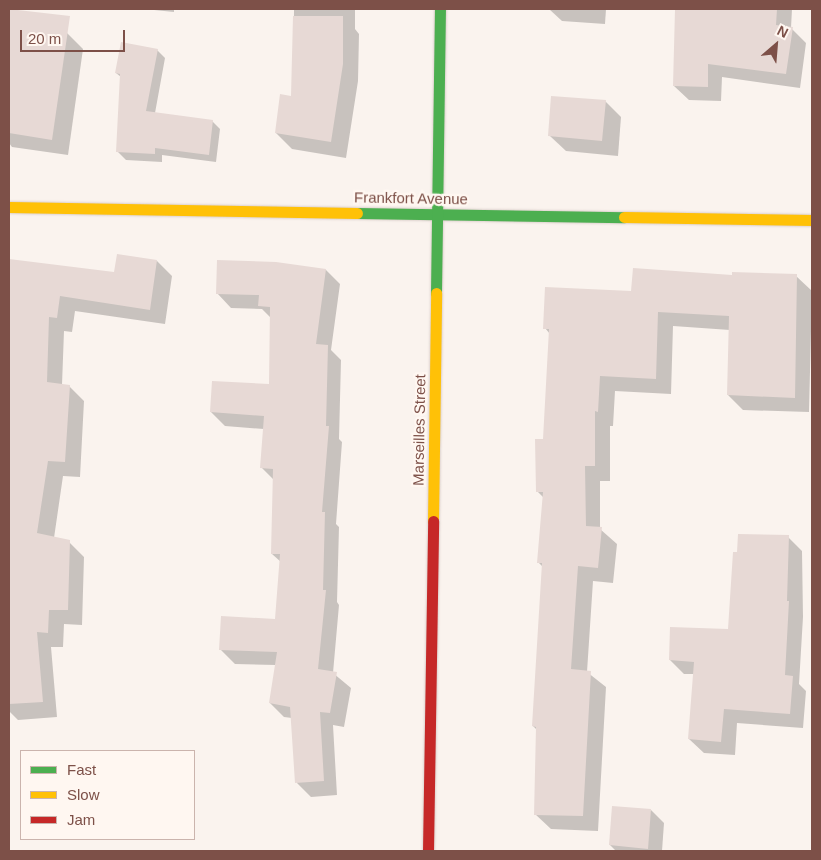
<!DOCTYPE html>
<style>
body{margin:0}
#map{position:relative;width:821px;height:860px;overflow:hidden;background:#faf3ee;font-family:Helvetica,sans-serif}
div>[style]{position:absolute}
.shadow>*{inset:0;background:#0003}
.building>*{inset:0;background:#e7d9d5}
.roads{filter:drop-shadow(0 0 1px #dbcfcb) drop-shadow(0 0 1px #dbcfcb)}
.fast>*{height:11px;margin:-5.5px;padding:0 5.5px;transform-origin:5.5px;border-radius:5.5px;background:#4caf50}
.slow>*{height:11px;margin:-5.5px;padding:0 5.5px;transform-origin:5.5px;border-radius:5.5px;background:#ffc107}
.jam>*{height:11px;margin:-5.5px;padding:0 5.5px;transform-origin:5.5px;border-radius:5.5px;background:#c62828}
span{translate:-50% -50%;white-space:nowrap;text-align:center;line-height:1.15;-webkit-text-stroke:4.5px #fff7f1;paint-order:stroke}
.street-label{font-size:15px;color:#7d5048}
.frame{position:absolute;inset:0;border:10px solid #7d5048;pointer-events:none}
.legend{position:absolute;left:20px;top:750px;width:175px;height:90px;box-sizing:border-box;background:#fff7f1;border:1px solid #cbb4ad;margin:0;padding:6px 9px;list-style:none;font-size:15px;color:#7d5048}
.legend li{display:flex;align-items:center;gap:10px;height:25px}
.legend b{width:25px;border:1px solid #cbb4ad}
.north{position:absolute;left:751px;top:20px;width:50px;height:50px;-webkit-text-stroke:4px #fff7f1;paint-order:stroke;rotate:27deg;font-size:14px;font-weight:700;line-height:20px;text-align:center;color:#7d5048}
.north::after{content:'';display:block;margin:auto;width:18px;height:22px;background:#7d5048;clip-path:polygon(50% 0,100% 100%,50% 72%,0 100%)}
.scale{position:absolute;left:20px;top:30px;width:105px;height:22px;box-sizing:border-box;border:2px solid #7d5048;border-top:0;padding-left:6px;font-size:15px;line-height:18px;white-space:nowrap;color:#7d5048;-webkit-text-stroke:4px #fff7f1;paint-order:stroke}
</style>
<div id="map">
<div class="shadow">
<i style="clip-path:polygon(144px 9px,174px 9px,174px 12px)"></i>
<i style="clip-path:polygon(294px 9px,355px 9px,355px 29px,359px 34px,358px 81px,346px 158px,292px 149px,276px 133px,293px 98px)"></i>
<i style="clip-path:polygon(549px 9px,606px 9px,605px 24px,562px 21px)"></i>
<i style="clip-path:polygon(677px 9px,792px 9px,791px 28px,806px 43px,800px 88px,722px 77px,721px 101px,689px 100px,674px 86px)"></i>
<i style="clip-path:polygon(9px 22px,67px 33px,83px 49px,68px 155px,12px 147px,9px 143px)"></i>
<i style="clip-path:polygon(157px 50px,165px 58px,155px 113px,212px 121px,220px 129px,216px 162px,162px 155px,162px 162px,126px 160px,118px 152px,121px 77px,116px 73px)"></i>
<i style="clip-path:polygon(605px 101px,621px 117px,618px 156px,566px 151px,550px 136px)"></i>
<i style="clip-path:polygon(9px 260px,115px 274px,157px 261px,172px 276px,165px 324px,75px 311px,72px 332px,64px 331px,62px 385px,69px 386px,84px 401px,80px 477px,63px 476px,54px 538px,69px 542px,84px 557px,82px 625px,64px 624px,63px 647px,51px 647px,57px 717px,18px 720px,9px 711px)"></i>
<i style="clip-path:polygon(276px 264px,326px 270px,340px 284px,331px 350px,341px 360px,339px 439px,342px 442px,336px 524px,339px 527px,337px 602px,339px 605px,333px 673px,351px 688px,344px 727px,333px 725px,337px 795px,311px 797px,297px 783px,292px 718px,284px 717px,270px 703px,276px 665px,235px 664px,221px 650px,276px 620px,281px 562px,272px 554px,274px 480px,262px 468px,264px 429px,225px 426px,211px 412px,270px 386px,271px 318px,262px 309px,231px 308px,217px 293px)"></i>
<i style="clip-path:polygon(796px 276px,812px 291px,809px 412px,743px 410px,728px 395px,730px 330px,673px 326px,671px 394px,615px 391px,613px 426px,610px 426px,610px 481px,600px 481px,600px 529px,617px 544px,613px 583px,593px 581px,587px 672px,606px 687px,598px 831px,551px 829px,535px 814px,537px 730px,533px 726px,543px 567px,538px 562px,544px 498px,537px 491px,544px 440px,550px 334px,545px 328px,632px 292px,733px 277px)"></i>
<i style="clip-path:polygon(788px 537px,802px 551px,803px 617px,799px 684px,806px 691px,803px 728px,737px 723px,735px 755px,704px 753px,689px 739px,694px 674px,684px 674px,670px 660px,729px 631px,738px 553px)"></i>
<i style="clip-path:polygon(651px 810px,664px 823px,662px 851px,616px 851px,610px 845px)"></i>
</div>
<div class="building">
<i style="clip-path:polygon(9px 9px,70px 16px,52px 140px,9px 133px)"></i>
<i style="clip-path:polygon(675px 9px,777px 9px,776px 25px,793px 27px,786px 74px,708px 64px,708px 87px,673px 86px)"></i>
<i style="clip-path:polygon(293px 16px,343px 16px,343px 64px,331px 142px,275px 133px,280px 94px,291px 96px)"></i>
<i style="clip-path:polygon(121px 42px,158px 49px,146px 111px,213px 120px,209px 155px,155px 148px,155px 154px,116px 152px,120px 74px,115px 73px)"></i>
<i style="clip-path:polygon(551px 96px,606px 100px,602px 141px,548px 136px)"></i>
<i style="clip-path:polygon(117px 254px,157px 260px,150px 310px,60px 296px,57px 318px,49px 317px,47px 382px,70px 385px,65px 462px,48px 461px,37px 533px,70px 540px,68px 610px,49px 610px,48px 633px,37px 632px,43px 702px,9px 704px,9px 259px,114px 272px)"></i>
<i style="clip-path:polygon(217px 260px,276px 262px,326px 269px,316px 344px,328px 345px,326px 426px,329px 426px,322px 512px,325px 512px,323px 590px,326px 590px,318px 669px,337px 672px,330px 713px,320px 712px,324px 781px,295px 783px,290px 707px,269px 703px,277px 652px,219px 650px,221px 616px,275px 619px,280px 554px,271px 554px,273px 469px,260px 468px,264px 416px,210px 412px,212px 381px,269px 384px,270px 307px,258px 306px,259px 295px,216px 294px)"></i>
<i style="clip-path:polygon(633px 268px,732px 275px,732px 272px,797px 274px,795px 398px,727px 395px,729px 316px,658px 312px,656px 379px,600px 376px,598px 412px,595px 411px,595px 466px,585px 466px,586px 526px,602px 527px,598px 568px,578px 566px,571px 669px,591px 671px,583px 816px,534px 815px,536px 727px,532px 726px,542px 563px,537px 563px,543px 492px,536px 492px,535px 439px,543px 439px,549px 329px,543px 329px,545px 287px,631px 291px)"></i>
<i style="clip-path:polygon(738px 534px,789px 535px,787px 601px,789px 601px,785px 675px,793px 676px,790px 714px,724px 709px,721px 742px,688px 739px,694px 662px,669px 660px,670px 627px,728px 629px,733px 552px,737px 552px)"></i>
<i style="clip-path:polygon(612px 806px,651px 809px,648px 849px,609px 845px)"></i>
</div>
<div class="roads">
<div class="fast">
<i style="left:357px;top:213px;width:267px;rotate:0.9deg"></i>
<i style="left:436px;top:293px;width:284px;rotate:-89.2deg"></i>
</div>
<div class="slow">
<i style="left:9px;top:207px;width:348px;rotate:1deg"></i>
<i style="left:624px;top:217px;width:188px;rotate:0.9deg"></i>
<i style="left:433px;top:521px;width:228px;rotate:-89.2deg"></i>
</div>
<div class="jam">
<i style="left:428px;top:851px;width:330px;rotate:-89.1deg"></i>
</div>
</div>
<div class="street-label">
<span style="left:411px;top:198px;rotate:1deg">Frankfort Avenue</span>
<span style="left:419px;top:430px;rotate:-89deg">Marseilles Street</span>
</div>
<div class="frame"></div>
<ul class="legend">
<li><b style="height:6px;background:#4caf50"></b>Fast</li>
<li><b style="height:6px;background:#ffc107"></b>Slow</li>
<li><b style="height:6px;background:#c62828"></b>Jam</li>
</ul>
<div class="north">N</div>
<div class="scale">20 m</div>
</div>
